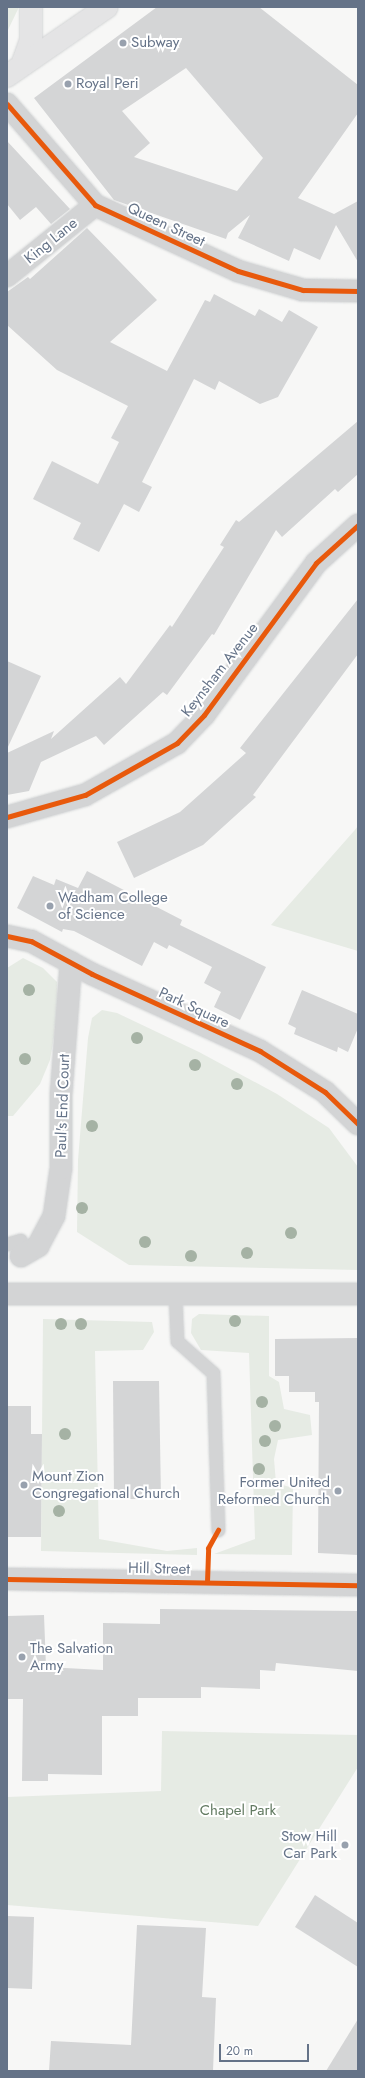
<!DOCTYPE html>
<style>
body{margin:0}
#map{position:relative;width:365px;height:2078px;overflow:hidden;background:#f7f7f6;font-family:Jost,sans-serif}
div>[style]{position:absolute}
.green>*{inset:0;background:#e6ebe4}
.building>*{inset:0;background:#d4d5d6}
.roads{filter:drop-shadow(0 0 1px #d3d5d6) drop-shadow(0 0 1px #d3d5d6)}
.lane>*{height:13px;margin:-6.5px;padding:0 6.5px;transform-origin:6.5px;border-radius:6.5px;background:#d3d4d5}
.street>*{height:22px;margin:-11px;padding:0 11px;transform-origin:11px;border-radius:11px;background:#d3d4d5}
.secondary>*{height:22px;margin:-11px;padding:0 11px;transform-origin:11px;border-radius:11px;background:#e4e4e5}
.cycleway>*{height:5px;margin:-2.5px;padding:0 2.5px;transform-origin:2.5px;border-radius:2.5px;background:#e8590c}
.trees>*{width:12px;height:12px;margin:-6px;border-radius:50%;background:#a5b2a4}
.dots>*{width:11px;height:11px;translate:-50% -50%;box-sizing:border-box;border:2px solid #fff;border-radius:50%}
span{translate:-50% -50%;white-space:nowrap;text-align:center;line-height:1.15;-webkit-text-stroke:4px #fff;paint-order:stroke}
.poi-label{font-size:15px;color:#657388}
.left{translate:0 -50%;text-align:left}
.right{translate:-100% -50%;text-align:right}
.street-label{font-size:15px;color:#657388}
.park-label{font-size:15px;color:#627a61}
.frame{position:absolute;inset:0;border:8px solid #657388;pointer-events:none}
.scale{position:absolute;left:219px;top:2044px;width:90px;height:18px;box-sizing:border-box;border:2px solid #657388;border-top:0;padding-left:5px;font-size:12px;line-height:14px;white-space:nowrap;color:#657388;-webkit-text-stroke:3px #fff;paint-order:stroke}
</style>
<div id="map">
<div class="green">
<i style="clip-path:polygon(7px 7px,19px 7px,7px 32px)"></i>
<i style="clip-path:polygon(358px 826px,358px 951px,271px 925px,354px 831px)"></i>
<i style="clip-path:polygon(23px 958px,43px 968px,57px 982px,58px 1014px,50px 1060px,40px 1084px,13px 1116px,7px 1116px,7px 968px)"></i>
<i style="clip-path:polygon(102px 1010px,117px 1013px,199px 1052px,277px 1094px,329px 1128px,358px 1167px,358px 1270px,129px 1265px,77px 1232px,78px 1160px,88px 1038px,92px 1018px)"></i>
<i style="clip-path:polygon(199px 1314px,269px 1316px,269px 1376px,279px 1382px,284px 1409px,310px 1415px,312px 1435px,278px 1440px,274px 1459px,276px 1483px,293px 1488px,292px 1555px,214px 1554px,255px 1539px,249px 1353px,201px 1350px,191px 1333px,192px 1319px)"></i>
<i style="clip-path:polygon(43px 1319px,152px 1322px,154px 1332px,143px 1350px,95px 1351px,99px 1539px,167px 1551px,197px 1548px,197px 1555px,41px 1551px)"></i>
<i style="clip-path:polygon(162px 1731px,358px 1735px,358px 1767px,258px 1926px,7px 1905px,7px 1797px,161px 1791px)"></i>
</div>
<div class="building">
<i style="clip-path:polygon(evenodd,157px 7px,259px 7px,358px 85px,358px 113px,298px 198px,334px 214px,358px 201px,358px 262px,336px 225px,320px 260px,294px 248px,289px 261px,238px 238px,250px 215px,228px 233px,226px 239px,114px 200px,34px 98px,157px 7px,186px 68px,263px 158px,237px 191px,134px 157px,150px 143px,122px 111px,186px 68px)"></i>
<i style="clip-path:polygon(7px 141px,70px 209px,51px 224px,36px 207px,20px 220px,7px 204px)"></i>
<i style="clip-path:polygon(87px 228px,157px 300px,110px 342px,167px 371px,205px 300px,210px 302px,214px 294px,255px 316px,259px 309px,282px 322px,289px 310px,318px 327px,278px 397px,260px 404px,219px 381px,215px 390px,194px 379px,142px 482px,152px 487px,139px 512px,124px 504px,99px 552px,73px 539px,81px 523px,33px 499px,52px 461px,98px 484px,119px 442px,111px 438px,128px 406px,57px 370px,7px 325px,7px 292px,28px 277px,30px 279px)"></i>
<i style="clip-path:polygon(358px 421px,358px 474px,338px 492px,335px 489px,282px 537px,276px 530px,214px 635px,212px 634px,167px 695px,163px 692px,104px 745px,96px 736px,41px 762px,29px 791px,7px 795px,7px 753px,54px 731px,51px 739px,120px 677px,126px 684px,170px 625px,172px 627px,224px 547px,220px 545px,236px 520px,239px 522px)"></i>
<i style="clip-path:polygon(358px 599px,358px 654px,253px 795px,256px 797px,203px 845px,134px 878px,117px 842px,180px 812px,246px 753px,240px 748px)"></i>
<i style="clip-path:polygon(7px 661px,41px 676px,7px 749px)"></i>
<i style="clip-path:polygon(87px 871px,182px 920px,180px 925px,266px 967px,240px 1020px,214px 1007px,221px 992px,204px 983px,212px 967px,169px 945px,167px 949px,154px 942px,142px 966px,74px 931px,63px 929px,62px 932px,17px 908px,33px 876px,54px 885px,56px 879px,78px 888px)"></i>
<i style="clip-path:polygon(302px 990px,358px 1014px,358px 1028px,348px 1052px,338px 1047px,337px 1052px,294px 1034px,296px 1028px,288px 1024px)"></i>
<i style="clip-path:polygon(358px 1338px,358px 1555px,318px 1553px,319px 1402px,315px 1402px,315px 1392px,289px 1392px,289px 1376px,275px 1376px,275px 1339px)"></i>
<i style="clip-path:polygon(113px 1381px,159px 1381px,161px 1499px,114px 1499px)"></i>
<i style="clip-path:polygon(7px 1406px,31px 1406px,31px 1434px,42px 1434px,41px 1537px,7px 1537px)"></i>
<i style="clip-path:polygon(160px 1609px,358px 1611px,358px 1671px,276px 1663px,275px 1671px,260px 1670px,260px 1689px,201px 1687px,201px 1698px,138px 1698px,138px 1716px,102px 1716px,102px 1775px,48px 1774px,48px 1781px,22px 1781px,23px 1699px,7px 1699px,7px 1616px,44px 1615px,46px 1667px,103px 1670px,103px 1623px,160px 1624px)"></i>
<i style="clip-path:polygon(315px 1895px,358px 1923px,358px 1967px,295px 1927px)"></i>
<i style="clip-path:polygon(7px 1916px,34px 1917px,32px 1989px,7px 1988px)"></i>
<i style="clip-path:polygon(137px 1925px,206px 1928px,202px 1997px,216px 1998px,213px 2071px,49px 2071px,51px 2041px,131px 2045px)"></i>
<i style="clip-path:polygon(358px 2019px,358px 2071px,326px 2071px)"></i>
</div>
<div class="roads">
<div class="lane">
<i style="left:7px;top:1244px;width:14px;rotate:-17deg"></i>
<i style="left:175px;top:1294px;width:47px;rotate:87.6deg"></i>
<i style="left:177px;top:1341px;width:48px;rotate:41.6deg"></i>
<i style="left:213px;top:1373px;width:157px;rotate:88.2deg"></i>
</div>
<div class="street">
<i style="left:7px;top:104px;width:134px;rotate:48.9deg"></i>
<i style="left:95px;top:205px;width:157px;rotate:24.8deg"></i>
<i style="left:238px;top:271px;width:68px;rotate:16.3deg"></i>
<i style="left:303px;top:290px;width:55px;rotate:1deg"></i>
<i style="left:7px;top:276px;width:113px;rotate:-38.9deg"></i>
<i style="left:7px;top:817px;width:81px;rotate:-15.8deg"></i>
<i style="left:85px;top:795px;width:106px;rotate:-29.5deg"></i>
<i style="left:177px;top:743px;width:39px;rotate:-46deg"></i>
<i style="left:204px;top:715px;width:189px;rotate:-53.6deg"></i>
<i style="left:316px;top:563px;width:57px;rotate:-42.1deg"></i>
<i style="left:7px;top:936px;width:25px;rotate:12deg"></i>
<i style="left:31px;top:941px;width:69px;rotate:28.4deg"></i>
<i style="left:92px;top:974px;width:185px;rotate:24.6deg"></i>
<i style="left:260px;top:1051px;width:77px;rotate:32.2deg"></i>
<i style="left:325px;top:1092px;width:46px;rotate:44.1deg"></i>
<i style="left:21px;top:1256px;width:20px;rotate:-30deg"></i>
<i style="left:38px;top:1246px;width:34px;rotate:-62deg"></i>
<i style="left:54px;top:1216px;width:49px;rotate:-81.7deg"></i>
<i style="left:61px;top:1168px;width:73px;rotate:-90deg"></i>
<i style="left:61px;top:1095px;width:133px;rotate:-85.7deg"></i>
<i style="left:7px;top:1294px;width:351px"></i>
<i style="left:7px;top:1579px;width:351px;rotate:1deg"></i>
</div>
<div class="secondary">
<i style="left:22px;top:65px;width:27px;rotate:-70deg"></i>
<i style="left:31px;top:40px;width:33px;rotate:-90deg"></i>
<i style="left:7px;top:76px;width:121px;rotate:-34.6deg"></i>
</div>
</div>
<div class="cycleway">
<i style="left:7px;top:104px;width:134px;rotate:48.9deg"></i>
<i style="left:95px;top:205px;width:157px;rotate:24.8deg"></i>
<i style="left:238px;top:271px;width:68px;rotate:16.3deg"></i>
<i style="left:303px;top:290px;width:55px;rotate:1deg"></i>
<i style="left:7px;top:817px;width:81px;rotate:-15.8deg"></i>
<i style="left:85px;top:795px;width:106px;rotate:-29.5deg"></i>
<i style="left:177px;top:743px;width:39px;rotate:-46deg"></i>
<i style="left:204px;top:715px;width:189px;rotate:-53.6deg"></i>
<i style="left:316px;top:563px;width:57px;rotate:-42.1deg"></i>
<i style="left:7px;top:936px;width:25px;rotate:12deg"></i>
<i style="left:31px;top:941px;width:69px;rotate:28.4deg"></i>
<i style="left:92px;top:974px;width:185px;rotate:24.6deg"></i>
<i style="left:260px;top:1051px;width:77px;rotate:32.2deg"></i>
<i style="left:325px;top:1092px;width:46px;rotate:44.1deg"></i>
<i style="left:7px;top:1579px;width:351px;rotate:1deg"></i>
<i style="left:207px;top:1582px;width:34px;rotate:-88deg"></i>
<i style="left:208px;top:1548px;width:21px;rotate:-61deg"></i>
</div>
<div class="trees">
<i style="left:29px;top:990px"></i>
<i style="left:137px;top:1038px"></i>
<i style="left:25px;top:1059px"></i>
<i style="left:195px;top:1065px"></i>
<i style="left:237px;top:1084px"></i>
<i style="left:92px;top:1126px"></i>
<i style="left:82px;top:1208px"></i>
<i style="left:291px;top:1233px"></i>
<i style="left:145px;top:1242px"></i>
<i style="left:247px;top:1253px"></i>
<i style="left:191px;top:1256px"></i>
<i style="left:235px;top:1321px"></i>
<i style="left:61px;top:1324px"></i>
<i style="left:81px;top:1324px"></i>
<i style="left:262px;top:1402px"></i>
<i style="left:275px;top:1426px"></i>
<i style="left:65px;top:1434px"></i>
<i style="left:265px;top:1441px"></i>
<i style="left:259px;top:1469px"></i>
<i style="left:59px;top:1511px"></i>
</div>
<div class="dots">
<i style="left:123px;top:43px;background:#98a1ae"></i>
<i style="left:68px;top:84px;background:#98a1ae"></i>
<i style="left:50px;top:906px;background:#98a1ae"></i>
<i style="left:24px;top:1485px;background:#98a1ae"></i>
<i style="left:338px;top:1491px;background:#98a1ae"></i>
<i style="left:22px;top:1657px;background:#98a1ae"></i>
<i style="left:345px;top:1845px;background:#98a1ae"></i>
</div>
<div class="poi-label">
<span class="left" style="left:131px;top:43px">Subway</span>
<span class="left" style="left:76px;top:84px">Royal Peri</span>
<span class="left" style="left:58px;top:906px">Wadham College<br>of Science</span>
<span class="left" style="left:32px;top:1485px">Mount Zion<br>Congregational Church</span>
<span class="right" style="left:330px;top:1491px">Former United<br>Reformed Church</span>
<span class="left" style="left:30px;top:1657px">The Salvation<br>Army</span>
<span class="right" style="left:337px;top:1845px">Stow Hill<br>Car Park</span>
</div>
<div class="street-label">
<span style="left:166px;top:225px;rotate:25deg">Queen Street</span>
<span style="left:51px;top:241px;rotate:-39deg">King Lane</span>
<span style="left:220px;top:670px;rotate:-52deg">Keynsham Avenue</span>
<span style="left:194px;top:1008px;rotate:25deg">Park Square</span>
<span style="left:63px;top:1106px;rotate:-88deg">Paul's End Court</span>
<span style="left:159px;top:1569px;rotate:1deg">Hill Street</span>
</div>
<div class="park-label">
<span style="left:238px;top:1811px">Chapel Park</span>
</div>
<div class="frame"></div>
<div class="scale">20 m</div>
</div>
